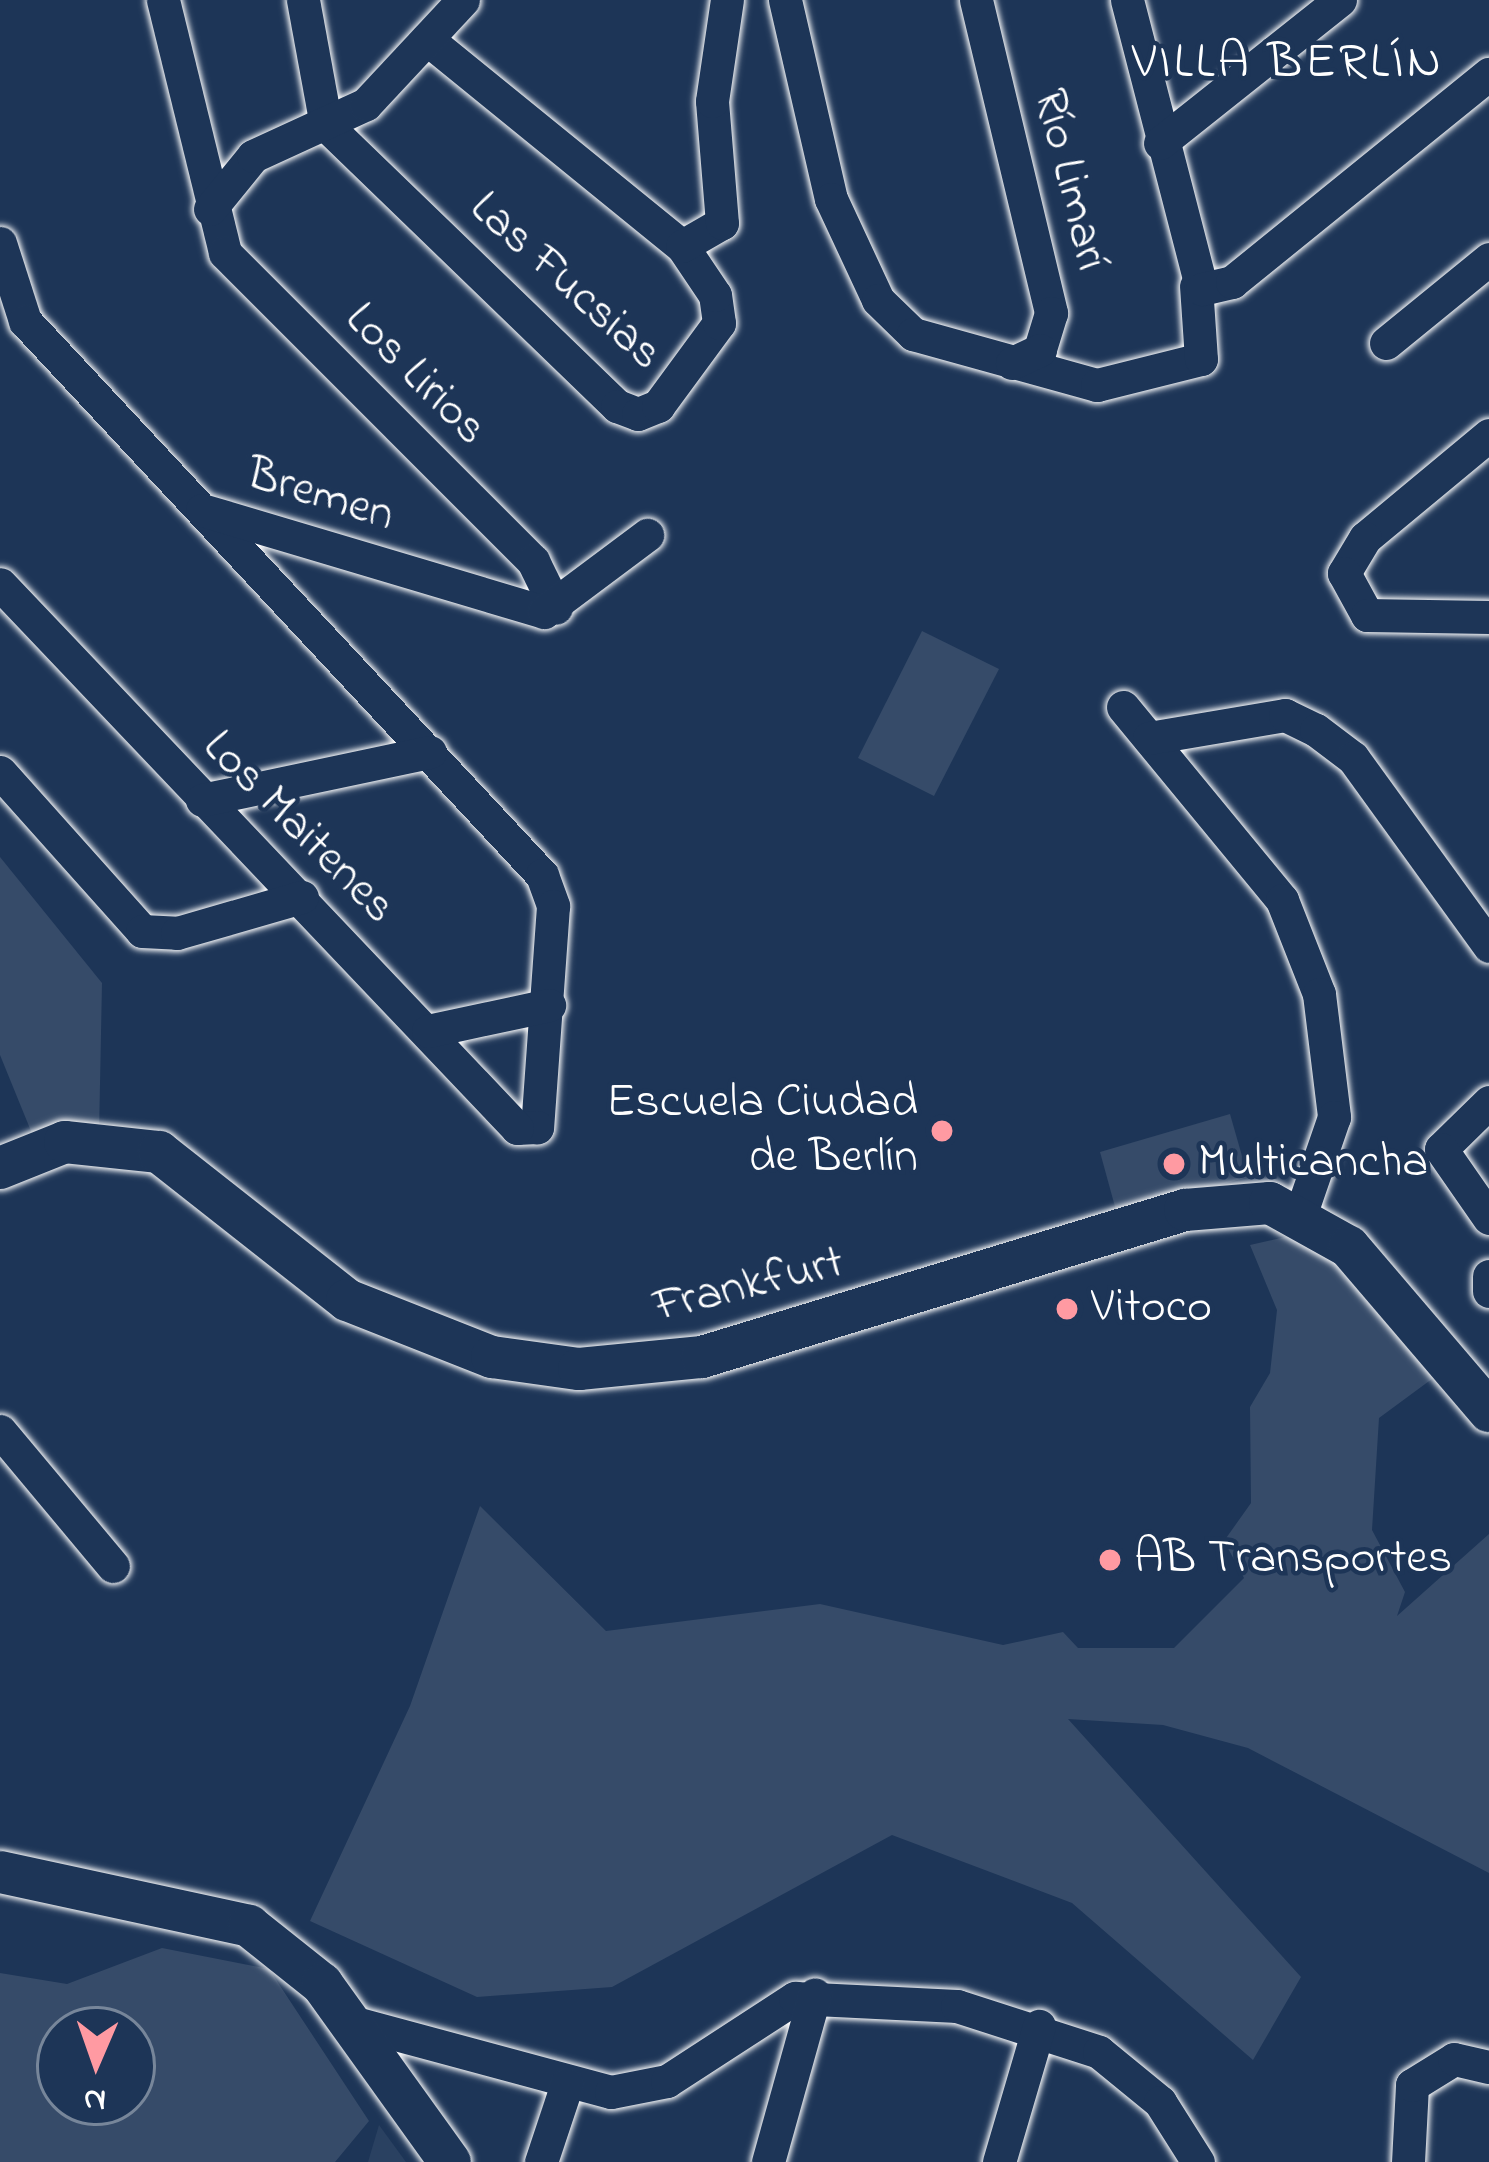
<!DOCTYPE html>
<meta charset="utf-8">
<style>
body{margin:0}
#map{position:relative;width:1489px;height:2162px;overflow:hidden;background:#1d3557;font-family:"Indie Flower",sans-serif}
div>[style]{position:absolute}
.built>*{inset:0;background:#2a4161}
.green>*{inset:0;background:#364b69}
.roads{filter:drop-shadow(0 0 3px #fff) drop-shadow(0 0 3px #fff)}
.minor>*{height:33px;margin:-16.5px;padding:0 16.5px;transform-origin:16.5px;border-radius:16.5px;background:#1d3557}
.tertiary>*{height:42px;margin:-21px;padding:0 21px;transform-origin:21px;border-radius:21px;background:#1d3557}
.dots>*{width:33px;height:33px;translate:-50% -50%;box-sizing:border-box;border:6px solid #1d3557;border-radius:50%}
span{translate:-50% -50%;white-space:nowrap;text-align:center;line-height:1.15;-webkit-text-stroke:9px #1d3557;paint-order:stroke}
.street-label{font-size:48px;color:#fff}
.poi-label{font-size:48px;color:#fff}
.right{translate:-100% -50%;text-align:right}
.left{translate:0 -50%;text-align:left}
.neighbourhood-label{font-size:51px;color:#fff;letter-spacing:3px}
.north{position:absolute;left:36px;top:2006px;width:120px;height:120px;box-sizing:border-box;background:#1d3557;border:3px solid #77869a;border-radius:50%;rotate:182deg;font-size:33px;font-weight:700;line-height:48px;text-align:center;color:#fff}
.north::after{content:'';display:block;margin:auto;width:42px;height:54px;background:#ff9aa2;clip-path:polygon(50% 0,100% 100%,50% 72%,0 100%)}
</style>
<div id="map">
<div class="built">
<i style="clip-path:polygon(379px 2125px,406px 2162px,368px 2162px)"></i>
</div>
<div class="green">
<i style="clip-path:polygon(922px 631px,999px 669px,934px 796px,858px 758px)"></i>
<i style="clip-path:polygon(0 857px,102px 983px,99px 1135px,33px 1136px,0 1055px)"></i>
<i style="clip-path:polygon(1230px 1114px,1248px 1177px,1117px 1214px,1100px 1152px)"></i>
<i style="clip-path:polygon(1294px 1235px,1337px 1248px,1436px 1376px,1379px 1418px,1372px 1530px,1405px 1592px,1397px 1616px,1489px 1534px,1489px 1873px,1248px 1748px,1163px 1725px,1068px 1719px,1301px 1977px,1253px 2060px,1072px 1903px,892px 1835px,612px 1987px,477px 1997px,310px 1921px,410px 1706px,480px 1506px,606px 1631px,820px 1604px,1003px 1645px,1063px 1632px,1078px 1648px,1174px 1648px,1244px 1578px,1224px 1541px,1251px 1503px,1250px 1407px,1270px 1373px,1277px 1310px,1250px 1245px)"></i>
<i style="clip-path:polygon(evenodd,162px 1948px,269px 1969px,369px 2121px,335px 2162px,0 2162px,0 1973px,67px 1984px,162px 1948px,60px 2030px,132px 2030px,132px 2102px,60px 2102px,60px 2030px)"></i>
</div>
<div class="roads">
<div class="minor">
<i style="left:163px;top:0;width:260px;rotate:76.2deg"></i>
<i style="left:225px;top:253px;width:436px;rotate:45deg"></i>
<i style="left:533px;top:561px;width:52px;rotate:63.9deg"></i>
<i style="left:303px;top:0;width:127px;rotate:79.6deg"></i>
<i style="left:326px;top:125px;width:405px;rotate:44deg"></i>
<i style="left:617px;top:406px;width:22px;rotate:21deg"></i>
<i style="left:638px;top:414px;width:22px;rotate:-22deg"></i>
<i style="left:658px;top:406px;width:103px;rotate:-53.7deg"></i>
<i style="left:719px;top:323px;width:28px;rotate:-98deg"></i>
<i style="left:715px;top:295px;width:59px;rotate:-124deg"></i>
<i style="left:785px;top:0;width:204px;rotate:77deg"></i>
<i style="left:831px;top:199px;width:111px;rotate:65deg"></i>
<i style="left:878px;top:300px;width:49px;rotate:44.2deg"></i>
<i style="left:913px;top:334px;width:191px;rotate:15.5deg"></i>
<i style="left:1097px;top:385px;width:107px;rotate:-14deg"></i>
<i style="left:1201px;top:359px;width:73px;rotate:-93.9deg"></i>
<i style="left:976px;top:0;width:322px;rotate:76.5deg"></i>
<i style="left:1051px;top:313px;width:39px;rotate:107deg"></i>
<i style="left:1040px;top:350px;width:31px;rotate:155deg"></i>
<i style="left:1127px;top:0;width:299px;rotate:75.5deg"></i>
<i style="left:1202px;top:289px;width:31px;rotate:-13deg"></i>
<i style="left:1232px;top:282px;width:331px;rotate:-39deg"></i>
<i style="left:427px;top:39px;width:328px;rotate:39.1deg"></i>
<i style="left:1160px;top:143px;width:230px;rotate:-38.5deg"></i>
<i style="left:210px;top:209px;width:68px;rotate:-50.9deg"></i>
<i style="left:253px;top:156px;width:124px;rotate:-24.7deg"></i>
<i style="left:366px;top:104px;width:142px;rotate:-47deg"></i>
<i style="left:0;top:243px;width:82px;rotate:72.2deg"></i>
<i style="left:25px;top:321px;width:758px;rotate:46.98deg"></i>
<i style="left:542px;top:875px;width:33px;rotate:70deg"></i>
<i style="left:553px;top:906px;width:222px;rotate:94.1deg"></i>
<i style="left:537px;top:1127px;width:20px;rotate:177deg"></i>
<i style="left:517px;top:1128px;width:750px;rotate:-133.54deg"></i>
<i style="left:682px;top:246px;width:46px;rotate:-29.9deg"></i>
<i style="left:722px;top:223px;width:122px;rotate:-94.7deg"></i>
<i style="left:712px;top:101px;width:102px;rotate:-81.6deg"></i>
<i style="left:1386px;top:343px;width:133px;rotate:-39.2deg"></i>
<i style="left:1489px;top:435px;width:161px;rotate:140.3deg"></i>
<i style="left:1365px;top:538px;width:41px;rotate:121deg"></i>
<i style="left:1344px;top:573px;width:48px;rotate:61.3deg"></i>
<i style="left:1367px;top:615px;width:122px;rotate:0.9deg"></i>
<i style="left:202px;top:510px;width:357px;rotate:16.6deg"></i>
<i style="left:544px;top:612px;width:129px;rotate:-36.8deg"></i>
<i style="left:1123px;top:707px;width:250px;rotate:50.5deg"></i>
<i style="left:1282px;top:900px;width:101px;rotate:68.5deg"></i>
<i style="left:1319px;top:994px;width:124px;rotate:83deg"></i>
<i style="left:1334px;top:1117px;width:102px;rotate:109deg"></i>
<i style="left:1149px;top:738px;width:138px;rotate:-9.6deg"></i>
<i style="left:1285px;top:715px;width:34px;rotate:26deg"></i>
<i style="left:1316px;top:730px;width:46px;rotate:37.1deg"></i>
<i style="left:1353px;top:758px;width:232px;rotate:54.1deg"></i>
<i style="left:0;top:772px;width:213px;rotate:48.2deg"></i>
<i style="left:142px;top:931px;width:35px;rotate:3deg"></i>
<i style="left:177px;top:933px;width:130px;rotate:-16.1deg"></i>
<i style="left:202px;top:800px;width:233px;rotate:-11.9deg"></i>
<i style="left:428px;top:1031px;width:124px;rotate:-12.1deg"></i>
<i style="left:1489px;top:1102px;width:67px;rotate:135.6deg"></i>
<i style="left:1441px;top:1149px;width:84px;rotate:55.2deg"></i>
<i style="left:1489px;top:1276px;width:15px;rotate:90deg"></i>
<i style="left:0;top:1431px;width:176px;rotate:50.1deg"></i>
<i style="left:355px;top:2023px;width:265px;rotate:15.1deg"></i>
<i style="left:611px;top:2092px;width:57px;rotate:-11.1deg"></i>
<i style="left:667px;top:2081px;width:153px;rotate:-33deg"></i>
<i style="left:795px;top:1998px;width:162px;rotate:2.8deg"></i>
<i style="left:957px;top:2006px;width:149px;rotate:17.9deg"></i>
<i style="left:1099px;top:2052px;width:79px;rotate:39.3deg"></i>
<i style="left:1160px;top:2102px;width:71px;rotate:57.7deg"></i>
<i style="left:541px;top:2162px;width:82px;rotate:-71.6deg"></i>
<i style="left:768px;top:2162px;width:174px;rotate:-74.4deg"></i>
<i style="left:999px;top:2162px;width:142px;rotate:-73.6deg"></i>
<i style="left:1408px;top:2162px;width:77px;rotate:-87deg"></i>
<i style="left:1412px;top:2085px;width:49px;rotate:-31.8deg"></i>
<i style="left:1454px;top:2059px;width:36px;rotate:13deg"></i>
</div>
<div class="tertiary">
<i style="left:0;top:1168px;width:70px;rotate:-21.8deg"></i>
<i style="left:65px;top:1142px;width:95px;rotate:6.1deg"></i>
<i style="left:159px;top:1152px;width:239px;rotate:38.2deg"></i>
<i style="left:347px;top:1300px;width:156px;rotate:21.5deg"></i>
<i style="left:492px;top:1357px;width:88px;rotate:7.9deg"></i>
<i style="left:579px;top:1369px;width:124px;rotate:-5.6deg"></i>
<i style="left:702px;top:1357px;width:505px;rotate:-16.93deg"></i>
<i style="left:1185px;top:1210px;width:85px;rotate:-4.7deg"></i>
<i style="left:1270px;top:1203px;width:90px;rotate:29.1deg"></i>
<i style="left:1349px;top:1247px;width:216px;rotate:49.5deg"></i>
<i style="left:0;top:1872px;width:255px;rotate:12.2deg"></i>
<i style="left:249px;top:1926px;width:93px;rotate:38.5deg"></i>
<i style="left:322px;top:1984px;width:219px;rotate:54.3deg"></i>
</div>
</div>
<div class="dots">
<i style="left:942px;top:1131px;background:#ff9aa2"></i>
<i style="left:1174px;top:1164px;background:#ff9aa2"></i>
<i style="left:1067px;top:1309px;background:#ff9aa2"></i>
<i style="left:1110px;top:1560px;background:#ff9aa2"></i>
</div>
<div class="street-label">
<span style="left:1069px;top:180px;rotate:76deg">Río Limarí</span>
<span style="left:565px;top:282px;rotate:42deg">Las Fucsias</span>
<span style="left:415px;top:375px;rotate:45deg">Los Lirios</span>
<span style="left:320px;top:496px;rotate:17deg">Bremen</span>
<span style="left:298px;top:828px;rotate:45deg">Los Maitenes</span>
<span style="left:749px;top:1286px;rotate:-14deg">Frankfurt</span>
</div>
<div class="poi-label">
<span class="right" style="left:918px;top:1131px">Escuela Ciudad<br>de Berlín</span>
<span class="left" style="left:1198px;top:1164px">Multicancha</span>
<span class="left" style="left:1091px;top:1309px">Vitoco</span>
<span class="left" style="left:1134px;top:1560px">AB Transportes</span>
</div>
<div class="neighbourhood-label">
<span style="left:1288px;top:64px">VILLA BERLÍN</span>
</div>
<div class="north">N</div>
</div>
